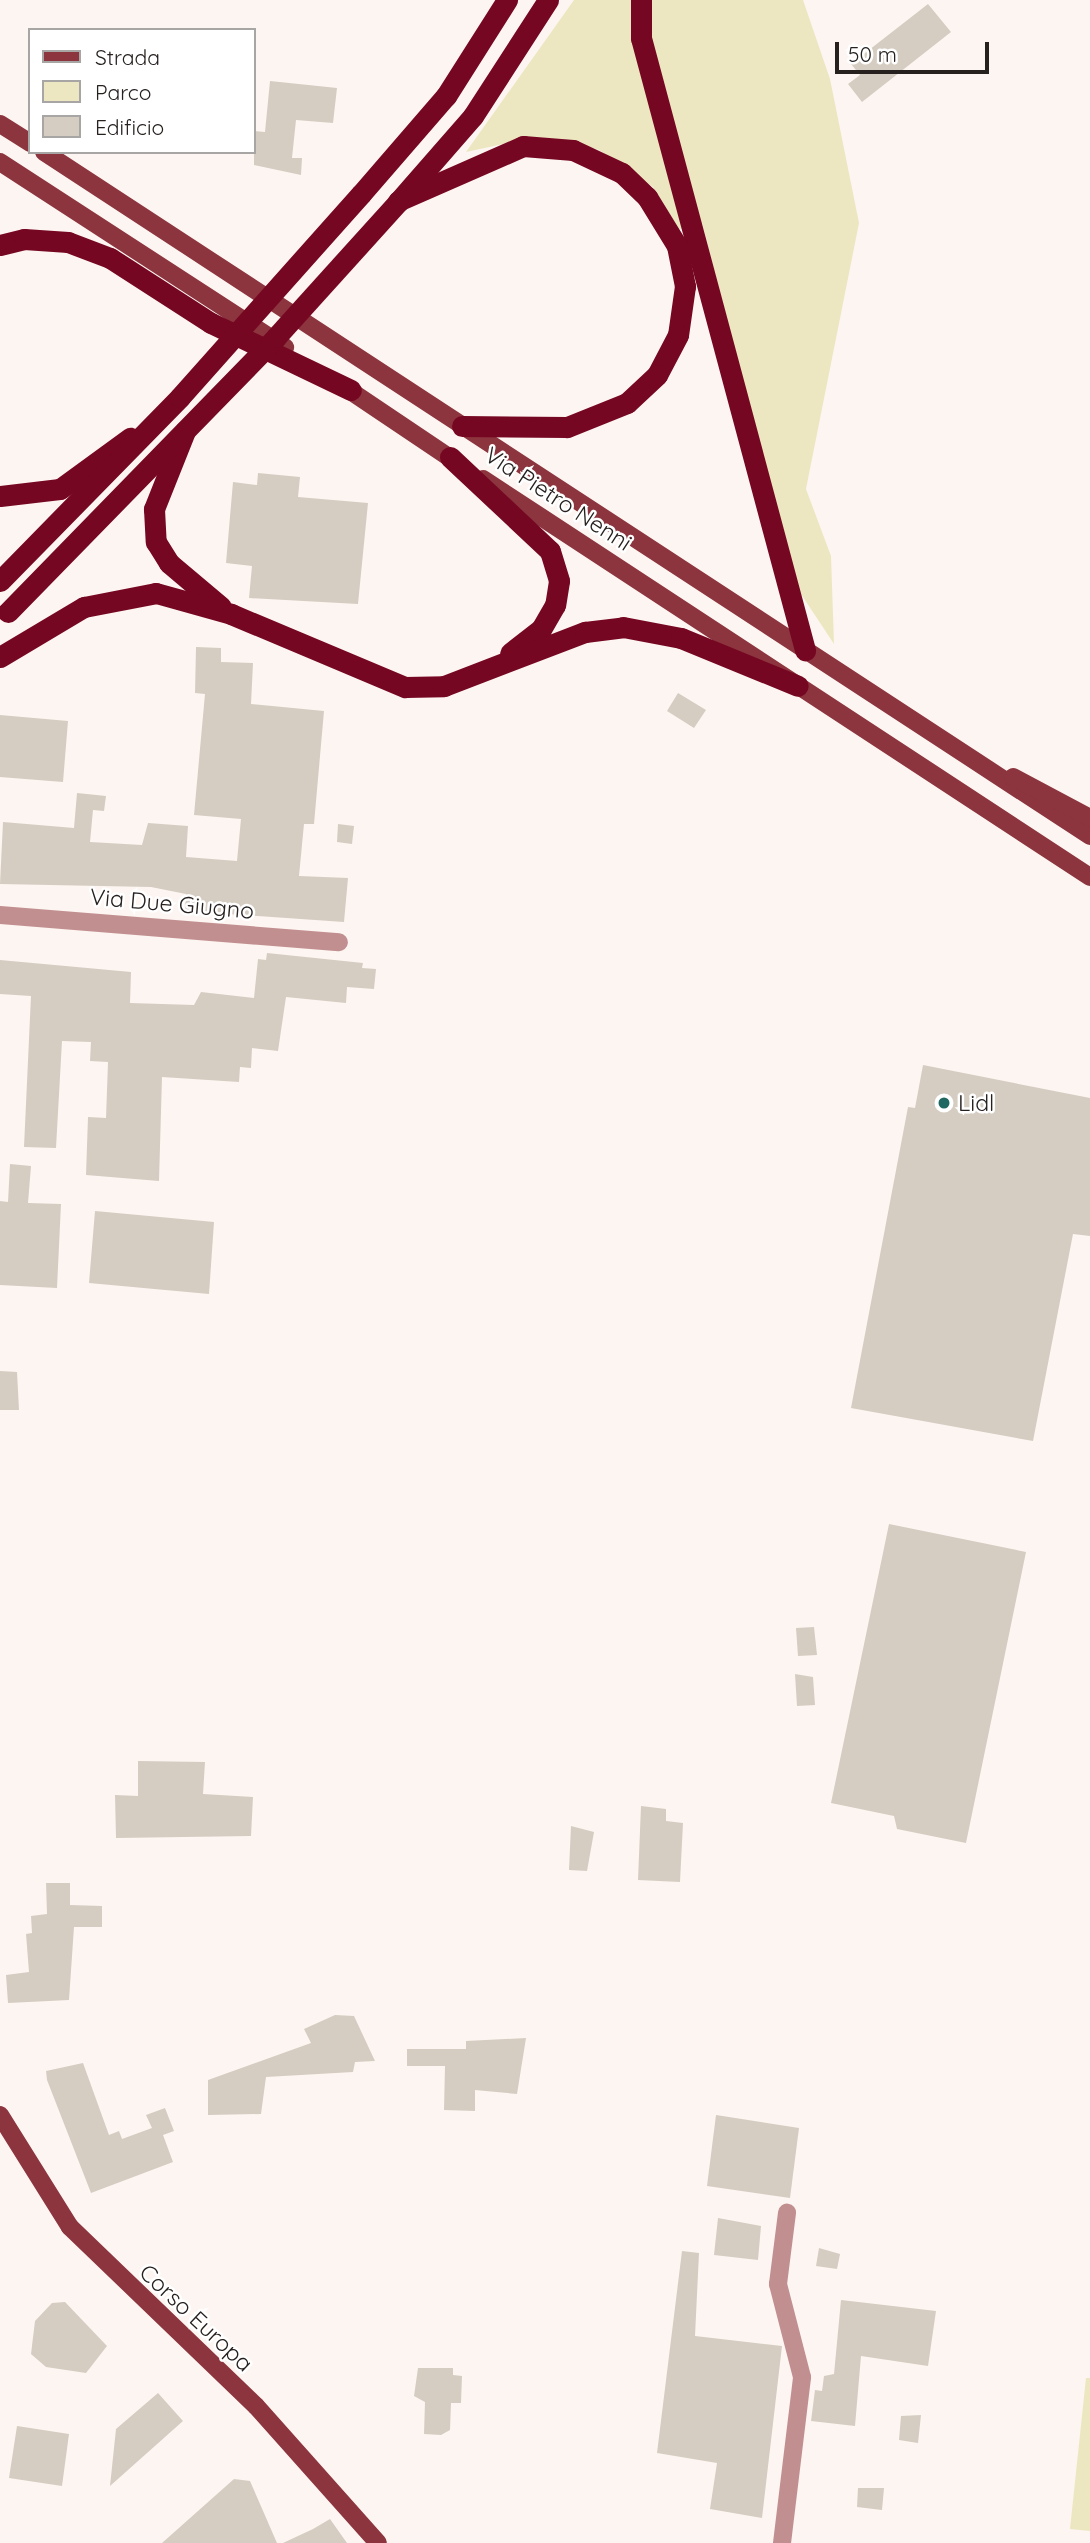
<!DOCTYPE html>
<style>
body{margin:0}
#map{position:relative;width:1090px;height:2543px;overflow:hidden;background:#fdf5f1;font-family:Quicksand,sans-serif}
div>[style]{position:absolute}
.green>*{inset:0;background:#ece7c0}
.building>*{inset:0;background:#d5cdc2}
.street>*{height:18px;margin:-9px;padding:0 9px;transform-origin:9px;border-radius:9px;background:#c28f90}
.primary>*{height:18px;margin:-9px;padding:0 9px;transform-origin:9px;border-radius:9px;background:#8c353e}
.highway>*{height:21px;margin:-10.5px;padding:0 10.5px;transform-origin:10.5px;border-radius:10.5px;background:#760722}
.highway-bridge>*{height:21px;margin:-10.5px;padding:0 10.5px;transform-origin:10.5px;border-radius:10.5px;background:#760722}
.dots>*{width:19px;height:19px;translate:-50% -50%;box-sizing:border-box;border:4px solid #fff;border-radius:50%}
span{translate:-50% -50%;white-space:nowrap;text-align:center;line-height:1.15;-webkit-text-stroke:5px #fff;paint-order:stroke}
.street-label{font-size:23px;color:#26211f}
.poi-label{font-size:23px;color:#26211f}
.left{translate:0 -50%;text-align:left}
.legend{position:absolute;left:28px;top:28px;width:228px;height:126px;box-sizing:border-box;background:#fff;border:2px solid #a8a6a5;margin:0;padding:9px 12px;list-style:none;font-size:21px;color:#26211f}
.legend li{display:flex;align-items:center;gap:14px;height:35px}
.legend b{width:35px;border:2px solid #a8a6a5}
.scale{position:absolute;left:835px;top:42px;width:154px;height:32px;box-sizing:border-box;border:4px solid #26211f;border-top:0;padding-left:9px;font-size:21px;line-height:24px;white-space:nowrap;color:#26211f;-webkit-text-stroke:5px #fff;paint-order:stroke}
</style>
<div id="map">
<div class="green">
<i style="clip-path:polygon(574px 0,803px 0,830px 79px,859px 223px,806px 489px,831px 556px,834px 644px,797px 588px,702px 223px,679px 229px,653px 187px,599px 150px,566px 140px,535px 137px,466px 152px)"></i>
<i style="clip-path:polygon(1086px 2378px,1090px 2378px,1090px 2531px,1070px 2529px)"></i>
</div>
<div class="building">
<i style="clip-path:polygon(928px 4px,951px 32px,862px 102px,848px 84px,860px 75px,851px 64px)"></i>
<i style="clip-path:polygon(270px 81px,337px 88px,333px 123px,296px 120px,292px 158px,302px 158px,301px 175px,254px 165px,254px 131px,265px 132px)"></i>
<i style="clip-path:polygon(258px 473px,300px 477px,298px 497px,368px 503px,358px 604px,249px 598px,252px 566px,226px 563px,233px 482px,257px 485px)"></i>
<i style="clip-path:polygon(196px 647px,221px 648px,221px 662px,253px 663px,251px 704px,324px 711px,314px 824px,304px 824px,299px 876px,348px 878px,344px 922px,185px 911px,186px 894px,151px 887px,0 884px,3px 822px,74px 828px,77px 793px,106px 796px,104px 811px,93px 810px,90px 842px,142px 845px,148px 823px,188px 826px,186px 857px,237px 861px,241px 819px,194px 815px,205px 694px,195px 693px)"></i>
<i style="clip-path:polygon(678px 693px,706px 710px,694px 728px,667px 711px)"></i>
<i style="clip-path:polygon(0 715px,68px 721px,63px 782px,0 777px)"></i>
<i style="clip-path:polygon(338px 824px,354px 826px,352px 844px,337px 842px)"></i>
<i style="clip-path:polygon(267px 953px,363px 963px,362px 968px,376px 969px,374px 989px,347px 987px,346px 1003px,286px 997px,278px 1051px,252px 1048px,251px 1068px,240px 1067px,239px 1082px,162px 1077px,159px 1181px,86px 1175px,88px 1117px,106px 1118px,108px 1062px,90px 1061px,91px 1042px,62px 1041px,56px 1148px,24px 1147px,31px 996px,0 994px,0 960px,131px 972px,130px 1003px,194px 1005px,201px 992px,254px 998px,258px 959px,266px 960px)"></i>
<i style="clip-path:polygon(923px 1065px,1090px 1098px,1090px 1236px,1073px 1234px,1033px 1441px,851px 1408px,908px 1107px,915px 1108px)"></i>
<i style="clip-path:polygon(10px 1164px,31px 1166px,28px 1203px,61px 1204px,57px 1288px,0 1285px,0 1201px,8px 1202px)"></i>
<i style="clip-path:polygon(95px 1211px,214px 1222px,209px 1294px,89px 1283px)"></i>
<i style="clip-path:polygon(0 1371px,17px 1372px,19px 1410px,0 1410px)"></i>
<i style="clip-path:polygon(889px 1524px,1026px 1552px,966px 1843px,897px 1829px,894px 1816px,831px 1803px)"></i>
<i style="clip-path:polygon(814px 1627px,817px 1655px,798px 1656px,796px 1628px)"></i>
<i style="clip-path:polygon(795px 1674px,813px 1677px,815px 1705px,797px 1706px)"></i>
<i style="clip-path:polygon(138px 1761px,205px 1762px,203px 1794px,253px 1797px,251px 1836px,116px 1838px,115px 1795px,138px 1796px)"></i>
<i style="clip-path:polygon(641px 1806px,666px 1809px,666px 1821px,683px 1823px,680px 1882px,638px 1880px)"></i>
<i style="clip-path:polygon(571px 1826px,594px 1832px,587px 1871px,569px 1870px)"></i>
<i style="clip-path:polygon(46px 1883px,70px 1883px,70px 1905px,102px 1906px,102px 1927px,74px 1927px,69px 2000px,8px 2003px,6px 1975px,29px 1972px,26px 1934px,32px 1933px,31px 1916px,47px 1914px)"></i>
<i style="clip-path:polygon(335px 2015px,354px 2016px,375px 2061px,355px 2062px,353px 2072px,266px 2077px,261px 2114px,208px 2115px,208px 2080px,311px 2043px,304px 2029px)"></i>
<i style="clip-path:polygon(526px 2038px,517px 2094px,475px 2090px,475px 2111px,444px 2110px,445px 2066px,407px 2066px,407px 2049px,466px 2049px,466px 2041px)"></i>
<i style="clip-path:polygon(83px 2063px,109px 2135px,119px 2131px,122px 2139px,152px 2128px,146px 2115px,165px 2108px,174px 2131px,163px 2135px,173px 2162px,91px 2193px,47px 2080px,46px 2071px)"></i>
<i style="clip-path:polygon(716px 2115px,799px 2128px,790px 2198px,707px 2186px)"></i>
<i style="clip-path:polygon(718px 2218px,761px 2226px,758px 2260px,714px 2255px)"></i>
<i style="clip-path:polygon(819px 2248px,840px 2254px,837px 2269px,816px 2266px)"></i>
<i style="clip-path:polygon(682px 2251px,699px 2253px,695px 2336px,782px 2346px,762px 2518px,710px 2509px,717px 2463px,657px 2453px)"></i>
<i style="clip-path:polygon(841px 2300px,936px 2311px,928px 2366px,861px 2356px,855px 2426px,811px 2421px,815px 2390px,822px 2391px,824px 2376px,834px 2374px)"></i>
<i style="clip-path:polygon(65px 2302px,107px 2346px,86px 2373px,46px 2367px,31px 2354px,35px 2321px,52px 2303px)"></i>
<i style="clip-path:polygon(418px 2368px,453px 2368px,453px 2375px,462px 2376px,461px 2403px,451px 2403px,450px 2430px,441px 2435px,424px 2434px,425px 2402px,414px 2396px)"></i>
<i style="clip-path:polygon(158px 2393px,183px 2421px,110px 2486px,116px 2429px)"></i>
<i style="clip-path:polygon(921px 2415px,918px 2443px,899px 2440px,901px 2416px)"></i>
<i style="clip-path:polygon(17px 2426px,69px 2434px,62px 2486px,9px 2478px)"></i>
<i style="clip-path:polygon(234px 2479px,250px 2481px,277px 2543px,162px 2543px)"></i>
<i style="clip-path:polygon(858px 2488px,884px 2488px,882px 2510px,857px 2507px)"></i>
<i style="clip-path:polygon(330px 2519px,347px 2543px,283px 2543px,313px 2529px)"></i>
</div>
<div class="street">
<i style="left:0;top:915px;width:340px;rotate:4.6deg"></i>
<i style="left:782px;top:2543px;width:167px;rotate:-83.1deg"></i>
<i style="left:802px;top:2377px;width:96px;rotate:-104.5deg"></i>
<i style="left:778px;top:2284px;width:72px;rotate:-82.8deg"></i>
</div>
<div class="primary">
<i style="left:0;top:124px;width:36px;rotate:32deg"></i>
<i style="left:44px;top:152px;width:1250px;rotate:33.18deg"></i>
<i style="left:0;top:162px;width:340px;rotate:33deg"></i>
<i style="left:340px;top:384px;width:143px;rotate:33.9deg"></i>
<i style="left:483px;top:479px;width:726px;rotate:33.25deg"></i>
<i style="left:1013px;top:777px;width:87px;rotate:28deg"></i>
<i style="left:0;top:2115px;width:132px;rotate:58deg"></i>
<i style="left:70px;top:2227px;width:258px;rotate:43.9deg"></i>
<i style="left:256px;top:2406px;width:183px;rotate:48.3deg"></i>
</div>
<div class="highway">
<i style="left:641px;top:0;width:38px;rotate:90deg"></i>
<i style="left:641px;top:38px;width:634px;rotate:75deg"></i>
<i style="left:398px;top:201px;width:137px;rotate:-23.7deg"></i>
<i style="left:523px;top:146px;width:50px;rotate:4.6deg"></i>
<i style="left:573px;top:150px;width:54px;rotate:25.1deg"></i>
<i style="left:622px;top:173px;width:35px;rotate:44deg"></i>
<i style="left:647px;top:197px;width:57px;rotate:58.5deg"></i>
<i style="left:677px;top:246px;width:41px;rotate:78.7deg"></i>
<i style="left:685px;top:286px;width:49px;rotate:98.1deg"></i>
<i style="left:678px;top:335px;width:45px;rotate:117.7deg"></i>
<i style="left:657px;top:375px;width:41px;rotate:137deg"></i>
<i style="left:627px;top:403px;width:65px;rotate:158.2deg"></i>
<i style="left:567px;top:427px;width:105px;rotate:-179.5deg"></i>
<i style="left:0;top:245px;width:25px;rotate:-14deg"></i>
<i style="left:24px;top:239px;width:44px;rotate:3.9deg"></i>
<i style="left:68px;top:242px;width:45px;rotate:20.9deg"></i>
<i style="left:110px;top:258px;width:120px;rotate:32.8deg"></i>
<i style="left:211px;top:323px;width:155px;rotate:25.6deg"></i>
<i style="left:185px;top:431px;width:84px;rotate:111.7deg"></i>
<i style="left:154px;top:509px;width:33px;rotate:87deg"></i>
<i style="left:156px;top:542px;width:25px;rotate:58deg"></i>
<i style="left:169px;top:563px;width:68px;rotate:40.2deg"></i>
<i style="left:450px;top:457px;width:137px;rotate:43.2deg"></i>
<i style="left:550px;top:551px;width:31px;rotate:73deg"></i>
<i style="left:559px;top:581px;width:24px;rotate:99deg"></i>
<i style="left:555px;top:605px;width:28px;rotate:120deg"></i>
<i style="left:541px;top:629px;width:39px;rotate:142deg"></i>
<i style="left:0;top:496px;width:60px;rotate:-6.7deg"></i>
<i style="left:60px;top:489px;width:87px;rotate:-36.1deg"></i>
<i style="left:0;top:657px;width:98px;rotate:-30.8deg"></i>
<i style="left:84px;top:607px;width:73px;rotate:-11deg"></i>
<i style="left:156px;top:593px;width:78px;rotate:15.6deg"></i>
<i style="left:231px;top:614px;width:189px;rotate:22.8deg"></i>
<i style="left:405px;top:687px;width:39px;rotate:-1deg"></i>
<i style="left:444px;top:686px;width:151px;rotate:-21deg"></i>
<i style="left:585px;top:632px;width:38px;rotate:-7deg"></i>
<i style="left:623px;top:627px;width:59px;rotate:10.7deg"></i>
<i style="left:681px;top:638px;width:126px;rotate:22.3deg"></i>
</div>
<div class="highway-bridge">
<i style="left:0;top:581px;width:257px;rotate:-45.6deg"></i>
<i style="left:180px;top:397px;width:272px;rotate:-48.3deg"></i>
<i style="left:361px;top:194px;width:130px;rotate:-49.1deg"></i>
<i style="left:446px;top:96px;width:114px;rotate:-57.6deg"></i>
<i style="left:8px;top:612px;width:384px;rotate:-45.7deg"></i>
<i style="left:276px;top:337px;width:182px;rotate:-47.9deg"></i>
<i style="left:398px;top:202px;width:114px;rotate:-48.9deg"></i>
<i style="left:473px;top:116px;width:138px;rotate:-57.1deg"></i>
</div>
<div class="dots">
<i style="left:944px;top:1103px;background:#1e6861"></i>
</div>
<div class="street-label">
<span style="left:558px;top:499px;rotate:33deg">Via Pietro Nenni</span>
<span style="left:172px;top:904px;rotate:5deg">Via Due Giugno</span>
<span style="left:196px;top:2318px;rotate:43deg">Corso Europa</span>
</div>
<div class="poi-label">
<span class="left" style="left:958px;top:1103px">Lidl</span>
</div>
<ul class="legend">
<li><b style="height:9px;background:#8c353e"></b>Strada</li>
<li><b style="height:19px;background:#ece7c0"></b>Parco</li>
<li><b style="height:19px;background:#d5cdc2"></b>Edificio</li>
</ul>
<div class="scale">50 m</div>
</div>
